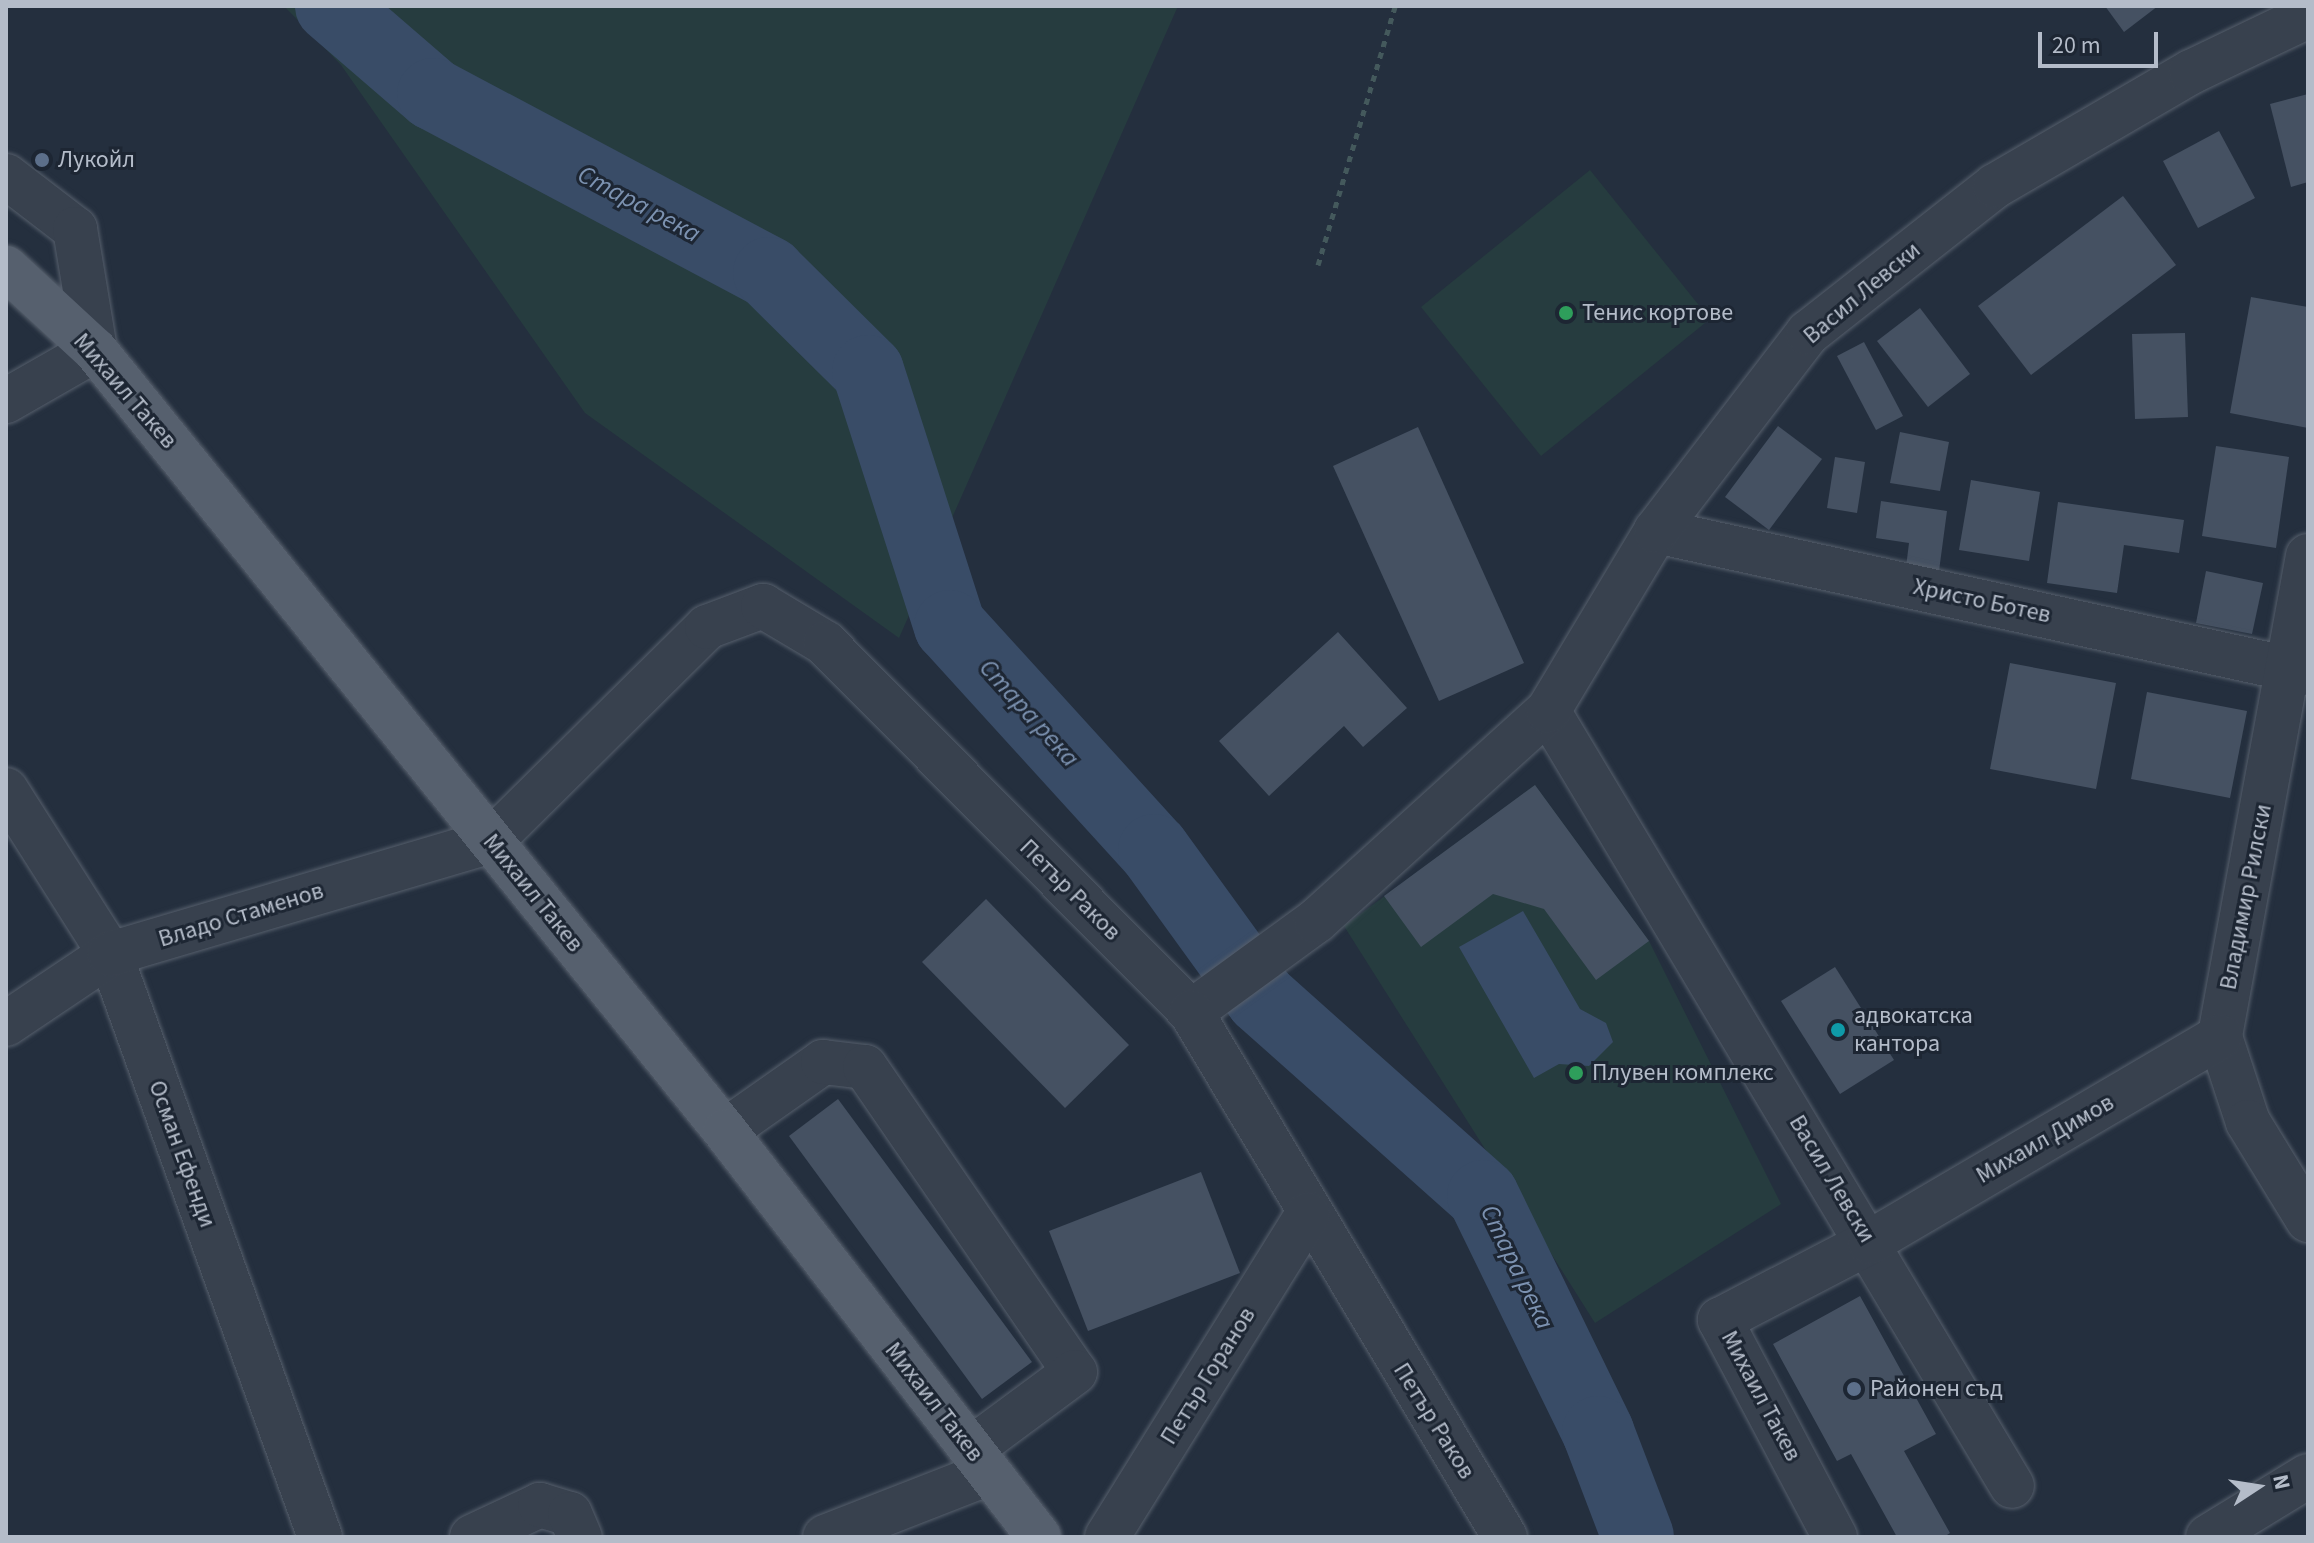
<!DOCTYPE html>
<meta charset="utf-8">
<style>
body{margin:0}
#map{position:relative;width:2314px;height:1543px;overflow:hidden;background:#242f3e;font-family:"Source Sans 3",sans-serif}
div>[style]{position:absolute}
.green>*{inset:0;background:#263c3f}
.water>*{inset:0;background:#394c67}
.river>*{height:72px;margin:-36px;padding:0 36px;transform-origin:36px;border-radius:36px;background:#394c67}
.building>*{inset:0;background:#455162}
.path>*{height:5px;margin-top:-2.5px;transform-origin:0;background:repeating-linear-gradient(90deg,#44595c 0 6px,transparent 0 12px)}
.roads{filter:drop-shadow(0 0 2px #565f6c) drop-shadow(0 0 2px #565f6c)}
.minor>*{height:44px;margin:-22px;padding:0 22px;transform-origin:22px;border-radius:22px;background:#38414e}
.major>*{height:44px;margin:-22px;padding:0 22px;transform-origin:22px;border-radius:22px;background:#56606e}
.dots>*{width:22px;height:22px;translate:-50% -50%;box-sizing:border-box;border:4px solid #1d2633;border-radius:50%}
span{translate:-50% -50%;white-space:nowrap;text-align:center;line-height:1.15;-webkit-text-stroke:6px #1d2633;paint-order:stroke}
.poi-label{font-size:24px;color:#b4bcc9}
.left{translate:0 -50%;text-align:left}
.street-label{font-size:24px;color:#b4bcc9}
.water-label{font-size:26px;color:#7c92b1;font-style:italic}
.frame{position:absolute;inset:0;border:8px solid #b4bcc9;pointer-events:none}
.north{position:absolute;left:2218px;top:1447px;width:80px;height:80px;-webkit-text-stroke:6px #1d2633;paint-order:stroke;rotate:78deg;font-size:22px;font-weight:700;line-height:32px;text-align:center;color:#b4bcc9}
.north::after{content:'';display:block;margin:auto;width:28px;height:36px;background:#b4bcc9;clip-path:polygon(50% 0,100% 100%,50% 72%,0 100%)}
.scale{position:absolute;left:2038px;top:32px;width:120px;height:36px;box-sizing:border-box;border:4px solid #b4bcc9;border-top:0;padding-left:10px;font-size:24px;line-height:28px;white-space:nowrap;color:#b4bcc9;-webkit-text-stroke:6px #1d2633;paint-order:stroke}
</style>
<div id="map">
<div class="green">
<i style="clip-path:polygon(284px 6px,1178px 6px,899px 638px,585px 413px,341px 65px)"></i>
<i style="clip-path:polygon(1590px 170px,1710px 319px,1541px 456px,1421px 307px)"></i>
<i style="clip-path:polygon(1535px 785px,1649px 941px,1781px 1204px,1595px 1323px,1344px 926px)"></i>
</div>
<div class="water">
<i style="clip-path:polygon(1523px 911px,1580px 1009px,1606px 1023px,1613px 1042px,1589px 1066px,1559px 1064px,1534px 1078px,1459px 947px)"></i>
</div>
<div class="river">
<i style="left:331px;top:6px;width:135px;rotate:40.8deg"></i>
<i style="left:433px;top:94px;width:381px;rotate:28deg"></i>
<i style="left:769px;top:273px;width:139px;rotate:44.7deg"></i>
<i style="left:868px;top:371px;width:268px;rotate:72.2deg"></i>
<i style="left:950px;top:626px;width:303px;rotate:47.7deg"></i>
<i style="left:1154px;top:850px;width:183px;rotate:54.1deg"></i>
<i style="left:1261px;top:998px;width:297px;rotate:41.7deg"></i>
<i style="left:1483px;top:1196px;width:263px;rotate:64deg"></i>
<i style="left:1598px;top:1432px;width:112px;rotate:69.1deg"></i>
</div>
<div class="building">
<i style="clip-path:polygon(2105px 6px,2158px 6px,2124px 32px)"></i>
<i style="clip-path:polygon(2308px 94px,2308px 182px,2291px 187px,2270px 104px)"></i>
<i style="clip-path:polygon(2219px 131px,2255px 198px,2198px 228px,2163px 161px)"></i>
<i style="clip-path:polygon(2123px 196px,2176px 265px,2031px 375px,1978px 306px)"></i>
<i style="clip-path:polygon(2251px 297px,2308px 307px,2308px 428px,2230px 413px)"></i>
<i style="clip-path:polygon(1920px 308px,1970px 374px,1928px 407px,1877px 341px)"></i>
<i style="clip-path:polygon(2185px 333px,2188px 417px,2135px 419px,2132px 334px)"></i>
<i style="clip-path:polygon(1864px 342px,1903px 416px,1876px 430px,1837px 356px)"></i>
<i style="clip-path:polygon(1778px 426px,1822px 459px,1769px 530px,1725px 497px)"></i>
<i style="clip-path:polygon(1418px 427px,1524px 663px,1439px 701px,1333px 466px)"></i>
<i style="clip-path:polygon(1900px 432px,1949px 442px,1940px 491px,1890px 483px)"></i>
<i style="clip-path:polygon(2216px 446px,2289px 457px,2276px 548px,2202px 536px)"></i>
<i style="clip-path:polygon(1835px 457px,1865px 462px,1857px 513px,1827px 508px)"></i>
<i style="clip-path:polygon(1971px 480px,2040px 492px,2029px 561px,1959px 550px)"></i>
<i style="clip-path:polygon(1881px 501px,1947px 511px,1939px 571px,1906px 567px,1909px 543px,1876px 538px)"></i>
<i style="clip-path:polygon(2058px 502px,2184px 520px,2179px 553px,2124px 545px,2117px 593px,2047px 583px)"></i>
<i style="clip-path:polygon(2206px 571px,2263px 583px,2252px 634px,2196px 623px)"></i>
<i style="clip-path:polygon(1338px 632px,1407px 708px,1363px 747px,1344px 726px,1269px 796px,1219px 741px)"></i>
<i style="clip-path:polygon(2010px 663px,2116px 683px,2096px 789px,1990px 769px)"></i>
<i style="clip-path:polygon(2147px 692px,2247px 711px,2230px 798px,2131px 779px)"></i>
<i style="clip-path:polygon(1535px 785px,1649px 941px,1596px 980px,1544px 909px,1493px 894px,1421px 947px,1384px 896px)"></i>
<i style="clip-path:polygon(986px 899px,1129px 1045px,1065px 1108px,922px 962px)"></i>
<i style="clip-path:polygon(1835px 967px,1894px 1060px,1840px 1094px,1781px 1001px)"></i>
<i style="clip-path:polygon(838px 1099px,1032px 1362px,982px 1399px,789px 1136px)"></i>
<i style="clip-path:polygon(1201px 1172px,1240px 1273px,1088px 1331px,1049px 1231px)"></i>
<i style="clip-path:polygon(1860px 1296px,1936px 1434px,1904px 1451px,1950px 1533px,1944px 1537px,1897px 1537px,1851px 1454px,1837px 1461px,1773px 1344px)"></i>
</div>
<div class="path">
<i style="left:1318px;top:265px;width:270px;rotate:-73.4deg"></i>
</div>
<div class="roads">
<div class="minor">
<i style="left:6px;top:176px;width:87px;rotate:37.5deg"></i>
<i style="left:75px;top:229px;width:123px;rotate:80.6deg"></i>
<i style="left:95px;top:350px;width:103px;rotate:150.2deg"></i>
<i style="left:1656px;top:531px;width:667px;rotate:12.29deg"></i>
<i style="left:2308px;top:556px;width:489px;rotate:100.4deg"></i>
<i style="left:2220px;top:1037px;width:89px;rotate:71.8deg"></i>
<i style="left:2248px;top:1122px;width:115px;rotate:58.5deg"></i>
<i style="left:1548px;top:711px;width:903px;rotate:59.09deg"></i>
<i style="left:6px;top:790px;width:194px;rotate:57.6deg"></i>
<i style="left:110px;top:954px;width:620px;rotate:70.19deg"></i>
<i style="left:1191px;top:1012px;width:155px;rotate:-36.1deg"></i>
<i style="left:1316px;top:921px;width:313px;rotate:-42.2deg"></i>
<i style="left:1548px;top:711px;width:210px;rotate:-59deg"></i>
<i style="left:1656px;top:531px;width:250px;rotate:-52.5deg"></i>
<i style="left:1808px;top:333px;width:238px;rotate:-38.2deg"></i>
<i style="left:1995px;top:186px;width:227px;rotate:-30.2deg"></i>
<i style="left:2191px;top:72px;width:130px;rotate:-25.6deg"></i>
<i style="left:6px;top:1024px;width:125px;rotate:-33.9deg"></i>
<i style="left:110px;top:954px;width:397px;rotate:-16.5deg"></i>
<i style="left:491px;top:841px;width:304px;rotate:-44.7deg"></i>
<i style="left:707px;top:627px;width:60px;rotate:-20.6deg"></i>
<i style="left:763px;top:606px;width:72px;rotate:30.8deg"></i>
<i style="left:825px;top:643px;width:520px;rotate:45.23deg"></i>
<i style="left:1191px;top:1012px;width:612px;rotate:59.12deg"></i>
<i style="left:725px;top:1131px;width:120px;rotate:-35.1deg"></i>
<i style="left:823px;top:1062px;width:42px;rotate:6.8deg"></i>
<i style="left:865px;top:1067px;width:370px;rotate:55.5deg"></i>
<i style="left:1075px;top:1372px;width:129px;rotate:143.5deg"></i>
<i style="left:472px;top:1537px;width:75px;rotate:-25.2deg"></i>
<i style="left:540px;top:1505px;width:31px;rotate:17deg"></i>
<i style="left:570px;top:1514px;width:25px;rotate:67deg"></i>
<i style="left:825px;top:1537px;width:176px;rotate:-21.3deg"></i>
<i style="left:1107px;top:1537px;width:380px;rotate:-58.1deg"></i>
<i style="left:1835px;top:1537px;width:246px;rotate:-117.9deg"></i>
<i style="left:1720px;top:1320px;width:169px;rotate:-27.5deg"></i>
<i style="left:1870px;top:1242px;width:406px;rotate:-30.4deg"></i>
<i style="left:2208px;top:1537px;width:117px;rotate:-31.4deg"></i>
</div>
<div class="major">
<i style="left:6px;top:268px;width:121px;rotate:42.7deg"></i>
<i style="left:95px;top:350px;width:1003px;rotate:51.11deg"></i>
<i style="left:725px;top:1131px;width:513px;rotate:52.28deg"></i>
</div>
</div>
<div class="dots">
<i style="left:42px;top:160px;background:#5c6f8a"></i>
<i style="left:1566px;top:313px;background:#2e9e5b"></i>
<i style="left:1838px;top:1030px;background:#0f9aa8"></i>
<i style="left:1576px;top:1073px;background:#2e9e5b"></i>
<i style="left:1854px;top:1389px;background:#5c6f8a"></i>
</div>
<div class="poi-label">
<span class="left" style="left:58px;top:160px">Лукойл</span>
<span class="left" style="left:1582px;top:313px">Тенис кортове</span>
<span class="left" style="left:1854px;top:1030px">адвокатска<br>кантора</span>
<span class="left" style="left:1592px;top:1073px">Плувен комплекс</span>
<span class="left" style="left:1870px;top:1389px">Районен съд</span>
</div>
<div class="street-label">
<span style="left:1862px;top:293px;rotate:-40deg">Васил Левски</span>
<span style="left:125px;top:391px;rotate:49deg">Михаил Такев</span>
<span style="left:1982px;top:601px;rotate:12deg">Христо Ботев</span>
<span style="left:1070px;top:890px;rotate:45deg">Петър Раков</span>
<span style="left:533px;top:893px;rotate:51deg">Михаил Такев</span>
<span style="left:2246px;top:897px;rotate:-79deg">Владимир Рилски</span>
<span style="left:241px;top:915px;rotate:-17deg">Владо Стаменов</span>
<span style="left:2045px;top:1139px;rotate:-30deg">Михаил Димов</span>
<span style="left:182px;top:1154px;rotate:70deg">Осман Ефенди</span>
<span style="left:1832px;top:1179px;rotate:59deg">Васил Левски</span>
<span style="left:1208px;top:1376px;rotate:-58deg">Петър Горанов</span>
<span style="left:1761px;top:1396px;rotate:62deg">Михаил Такев</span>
<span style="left:934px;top:1402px;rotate:52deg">Михаил Такев</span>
<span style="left:1434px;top:1421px;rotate:58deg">Петър Раков</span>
</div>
<div class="water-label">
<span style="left:639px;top:204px;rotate:28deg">Стара река</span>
<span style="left:1029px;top:713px;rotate:48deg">Стара река</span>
<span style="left:1517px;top:1267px;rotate:64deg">Стара река</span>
</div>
<div class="frame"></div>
<div class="north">N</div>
<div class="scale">20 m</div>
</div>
